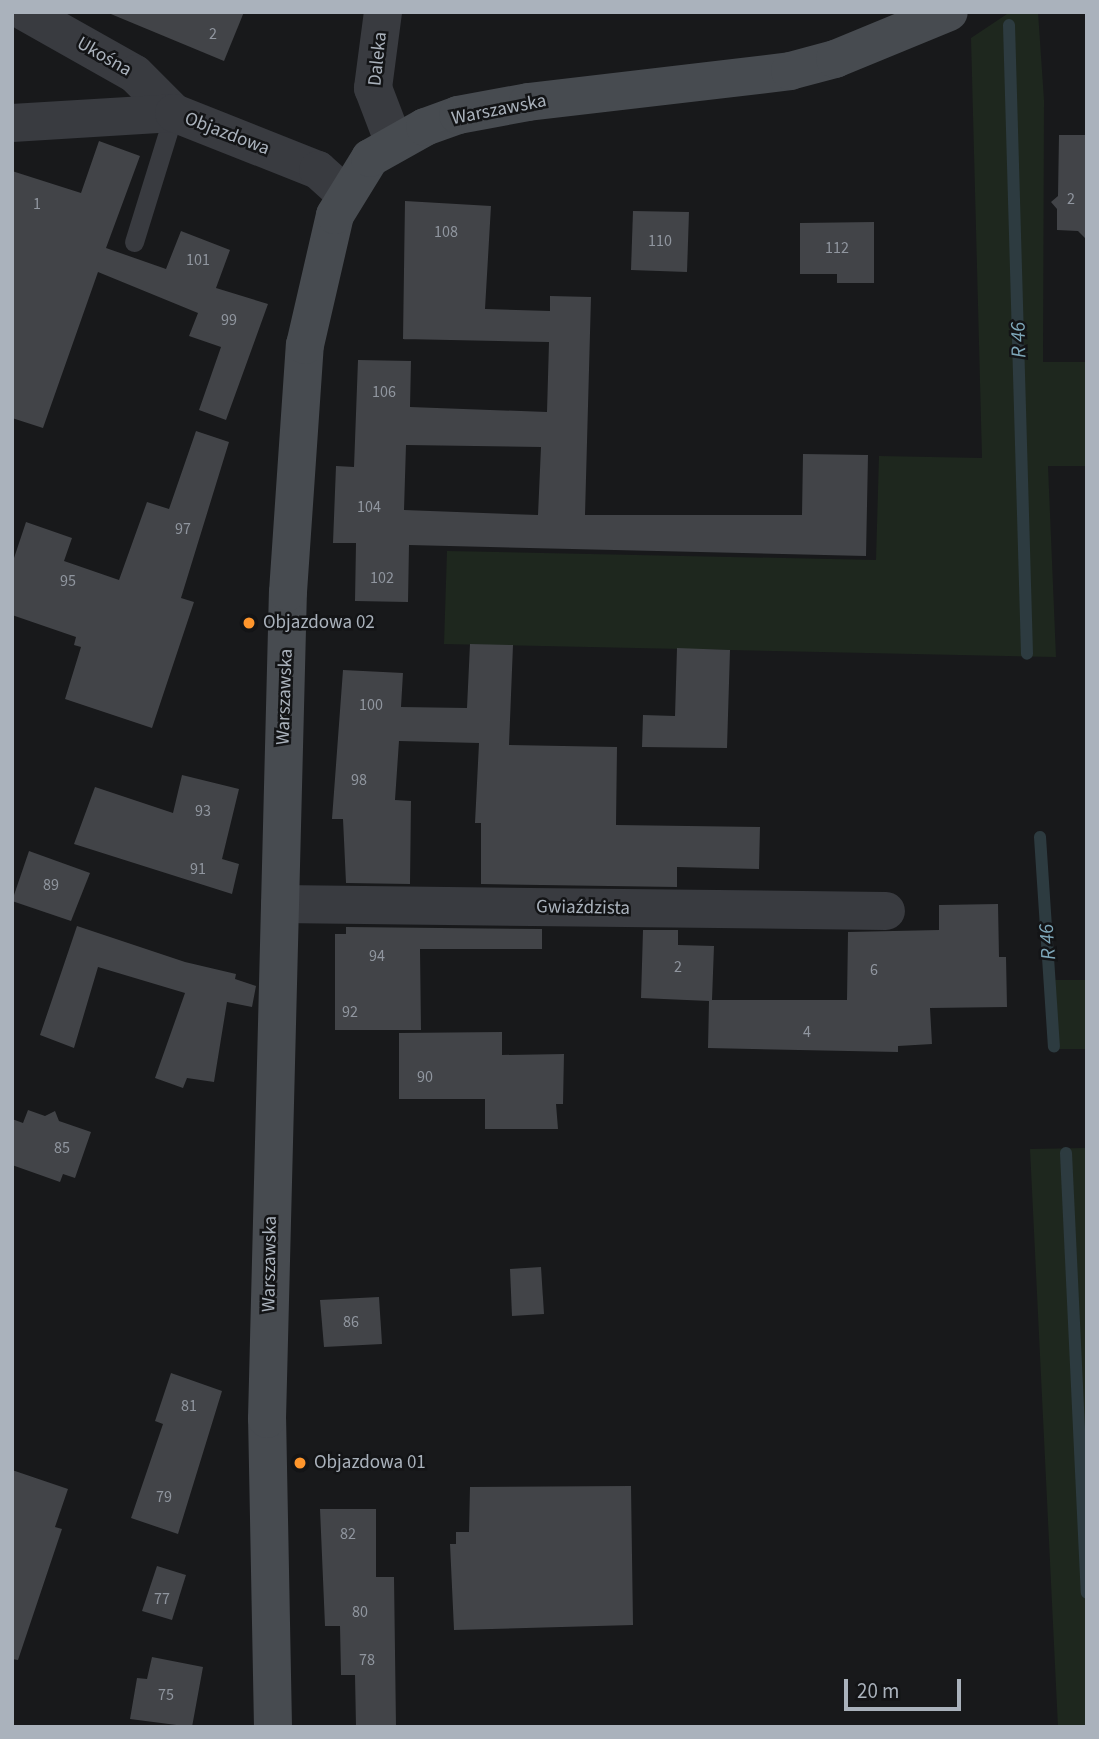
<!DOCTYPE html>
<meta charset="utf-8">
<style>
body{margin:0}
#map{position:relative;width:1099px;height:1739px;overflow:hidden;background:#18191b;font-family:"Source Sans 3",sans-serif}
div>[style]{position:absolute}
.green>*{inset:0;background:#1e271e}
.stream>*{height:12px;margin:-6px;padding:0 6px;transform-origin:6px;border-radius:6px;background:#2d3b40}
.building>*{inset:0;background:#424448}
.lane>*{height:19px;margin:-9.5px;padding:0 9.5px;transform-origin:9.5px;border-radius:9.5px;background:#393b40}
.street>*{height:38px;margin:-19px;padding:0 19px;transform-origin:19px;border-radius:19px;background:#393b40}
.secondary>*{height:38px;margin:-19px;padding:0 19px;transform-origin:19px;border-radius:19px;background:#474b50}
.dots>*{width:19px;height:19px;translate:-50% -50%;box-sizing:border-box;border:4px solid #131416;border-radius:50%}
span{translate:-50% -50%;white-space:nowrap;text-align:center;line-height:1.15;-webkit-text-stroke:5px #131416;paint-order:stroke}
.number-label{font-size:16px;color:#90969f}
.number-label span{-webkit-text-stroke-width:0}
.street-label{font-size:19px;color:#aab2bc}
.poi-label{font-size:19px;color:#aab2bc}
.left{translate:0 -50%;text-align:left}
.water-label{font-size:21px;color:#7ea7b9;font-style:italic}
.frame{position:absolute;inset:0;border:14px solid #aab2bc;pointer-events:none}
.scale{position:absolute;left:844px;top:1679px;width:117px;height:32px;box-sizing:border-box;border:4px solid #aab2bc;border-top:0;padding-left:9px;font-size:21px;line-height:24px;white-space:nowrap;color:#aab2bc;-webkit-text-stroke:5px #131416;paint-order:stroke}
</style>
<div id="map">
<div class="green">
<i style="clip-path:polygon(1010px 12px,1038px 12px,1044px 100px,1043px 362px,1087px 362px,1087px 466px,1048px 466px,1056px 657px,444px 644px,447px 551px,876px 560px,879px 456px,982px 458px,971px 38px)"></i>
<i style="clip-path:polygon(1053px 980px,1087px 980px,1087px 1049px,1057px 1049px)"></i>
<i style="clip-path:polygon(1085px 1148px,1087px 1727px,1058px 1727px,1030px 1149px)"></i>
</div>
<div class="stream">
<i style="left:1009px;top:25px;width:629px;rotate:88.36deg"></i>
<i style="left:1040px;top:837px;width:210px;rotate:86.2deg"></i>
<i style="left:1066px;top:1153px;width:440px;rotate:87.3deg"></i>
</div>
<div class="building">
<i style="clip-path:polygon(106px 12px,244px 12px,224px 61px)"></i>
<i style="clip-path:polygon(1059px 135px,1087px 135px,1087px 240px,1078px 231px,1057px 230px,1057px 209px,1051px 202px,1058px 196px)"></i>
<i style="clip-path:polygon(99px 141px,140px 156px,106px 248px,166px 269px,181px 231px,230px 250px,216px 288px,268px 304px,226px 420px,199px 410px,221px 347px,189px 336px,198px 313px,98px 272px,43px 428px,12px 418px,12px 171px,81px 193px)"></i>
<i style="clip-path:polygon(evenodd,405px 201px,491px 206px,485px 309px,550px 311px,550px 296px,591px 297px,585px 515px,802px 515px,803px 454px,868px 455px,866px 556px,409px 545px,408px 602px,355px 601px,356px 543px,333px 543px,336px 466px,354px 467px,358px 360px,411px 361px,410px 407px,547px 412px,549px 342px,403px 339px,405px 201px,406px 445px,541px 447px,538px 515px,404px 510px,406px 445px)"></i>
<i style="clip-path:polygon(633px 211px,689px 212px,687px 272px,631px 270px)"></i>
<i style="clip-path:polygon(874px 222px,874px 283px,837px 283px,837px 274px,800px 274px,800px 223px)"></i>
<i style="clip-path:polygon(196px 431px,229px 442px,181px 598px,194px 602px,152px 728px,65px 699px,81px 647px,74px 645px,76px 637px,12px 615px,12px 564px,26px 522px,72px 538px,64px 561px,119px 580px,147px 502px,169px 509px)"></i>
<i style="clip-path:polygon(470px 644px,513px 645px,509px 745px,617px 747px,616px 825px,760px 827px,759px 869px,677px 867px,677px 887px,481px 884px,481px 823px,475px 823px,479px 743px,399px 741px,395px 800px,411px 801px,410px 884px,346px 883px,343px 819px,332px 819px,343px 670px,403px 673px,401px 707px,467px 708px)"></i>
<i style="clip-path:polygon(677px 648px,730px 650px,727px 748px,642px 747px,643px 715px,675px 716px)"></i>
<i style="clip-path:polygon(182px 775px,239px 789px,222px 859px,239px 864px,232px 894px,74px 844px,95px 787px,173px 813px)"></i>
<i style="clip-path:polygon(29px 851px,90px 873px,71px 921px,12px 901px)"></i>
<i style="clip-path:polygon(998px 904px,999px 957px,1006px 957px,1007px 1007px,930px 1008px,932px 1044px,898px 1046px,898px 1052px,708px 1048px,709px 1001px,641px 998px,643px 930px,678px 930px,678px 945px,714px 946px,712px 1000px,847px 1000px,848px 932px,939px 930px,939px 905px)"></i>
<i style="clip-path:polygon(77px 926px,185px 962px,236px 974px,235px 979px,256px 986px,252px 1007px,227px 1002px,214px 1082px,187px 1078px,183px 1088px,155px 1078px,185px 993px,98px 967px,74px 1048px,40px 1035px)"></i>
<i style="clip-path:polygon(346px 927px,542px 929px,542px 949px,420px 949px,421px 1030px,335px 1030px,335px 934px,346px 934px)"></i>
<i style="clip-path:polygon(502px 1032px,502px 1055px,564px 1054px,563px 1104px,556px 1104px,558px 1129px,485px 1129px,485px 1099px,399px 1099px,399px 1033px)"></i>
<i style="clip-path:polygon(28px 1110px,45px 1116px,55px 1111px,59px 1121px,91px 1132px,75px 1178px,63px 1174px,60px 1182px,12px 1165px,12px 1119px,23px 1123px)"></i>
<i style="clip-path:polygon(541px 1267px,544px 1314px,512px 1316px,510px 1269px)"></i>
<i style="clip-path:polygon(379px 1297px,382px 1344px,324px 1347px,320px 1300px)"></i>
<i style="clip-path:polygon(171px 1373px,222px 1391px,178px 1534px,131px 1518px,163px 1424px,155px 1421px)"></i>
<i style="clip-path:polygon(12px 1470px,68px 1489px,55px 1527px,62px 1529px,18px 1660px,12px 1659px)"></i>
<i style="clip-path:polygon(631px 1486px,633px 1625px,454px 1630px,450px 1544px,456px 1544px,456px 1532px,469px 1532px,470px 1487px)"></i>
<i style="clip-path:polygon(320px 1509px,376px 1509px,376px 1577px,394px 1577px,396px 1727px,356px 1727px,355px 1675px,341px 1675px,340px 1626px,325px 1626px)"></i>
<i style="clip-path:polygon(157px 1566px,186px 1575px,172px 1620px,142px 1611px)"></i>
<i style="clip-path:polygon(152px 1657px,203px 1667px,192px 1727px,130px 1719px,137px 1678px,147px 1679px)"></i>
</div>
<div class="lane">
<i style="left:134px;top:242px;width:135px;rotate:-72.8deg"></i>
</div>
<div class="street">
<i style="left:25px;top:12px;width:126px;rotate:29.4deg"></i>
<i style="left:135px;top:74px;width:55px;rotate:45deg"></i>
<i style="left:383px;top:12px;width:77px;rotate:97.5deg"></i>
<i style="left:373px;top:88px;width:59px;rotate:69.1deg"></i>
<i style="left:12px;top:123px;width:162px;rotate:-3.5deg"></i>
<i style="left:174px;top:113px;width:155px;rotate:21.6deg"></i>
<i style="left:318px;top:170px;width:38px;rotate:42deg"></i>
<i style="left:280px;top:904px;width:606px;rotate:0.66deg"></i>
</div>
<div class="secondary">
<i style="left:273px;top:1727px;width:308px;rotate:-91.1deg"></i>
<i style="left:267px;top:1419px;width:827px;rotate:-88.55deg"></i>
<i style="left:288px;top:592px;width:248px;rotate:-86.1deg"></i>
<i style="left:305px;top:345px;width:133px;rotate:-77deg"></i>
<i style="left:335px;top:215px;width:67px;rotate:-58.4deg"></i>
<i style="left:370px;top:158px;width:63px;rotate:-29.4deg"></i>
<i style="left:425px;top:127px;width:35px;rotate:-20deg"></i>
<i style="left:458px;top:115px;width:71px;rotate:-10.5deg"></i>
<i style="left:528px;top:102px;width:264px;rotate:-6.7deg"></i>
<i style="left:790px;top:71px;width:47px;rotate:-14.9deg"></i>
<i style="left:835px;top:59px;width:123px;rotate:-22.4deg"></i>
</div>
<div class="dots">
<i style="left:249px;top:623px;background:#ff962c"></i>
<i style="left:300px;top:1463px;background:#ff962c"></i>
</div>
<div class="number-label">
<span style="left:213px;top:34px">2</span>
<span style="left:1071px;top:199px">2</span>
<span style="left:37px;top:204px">1</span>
<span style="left:446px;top:232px">108</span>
<span style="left:660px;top:241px">110</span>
<span style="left:837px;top:248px">112</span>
<span style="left:198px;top:260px">101</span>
<span style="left:229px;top:320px">99</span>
<span style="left:384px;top:392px">106</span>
<span style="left:369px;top:507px">104</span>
<span style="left:183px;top:529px">97</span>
<span style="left:382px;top:578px">102</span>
<span style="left:68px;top:581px">95</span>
<span style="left:371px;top:705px">100</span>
<span style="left:359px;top:780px">98</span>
<span style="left:203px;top:811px">93</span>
<span style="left:198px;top:869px">91</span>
<span style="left:51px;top:885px">89</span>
<span style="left:377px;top:956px">94</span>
<span style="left:678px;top:967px">2</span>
<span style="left:874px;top:970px">6</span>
<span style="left:350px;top:1012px">92</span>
<span style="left:807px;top:1032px">4</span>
<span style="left:425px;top:1077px">90</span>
<span style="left:62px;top:1148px">85</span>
<span style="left:351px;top:1322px">86</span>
<span style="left:189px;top:1406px">81</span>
<span style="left:164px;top:1497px">79</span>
<span style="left:348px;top:1534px">82</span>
<span style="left:162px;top:1599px">77</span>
<span style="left:360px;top:1612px">80</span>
<span style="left:367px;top:1660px">78</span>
<span style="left:166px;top:1695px">75</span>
</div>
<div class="street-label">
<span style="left:104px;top:57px;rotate:30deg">Ukośna</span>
<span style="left:378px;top:59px;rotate:-84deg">Daleka</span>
<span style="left:499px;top:110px;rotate:-11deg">Warszawska</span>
<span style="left:227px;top:134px;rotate:21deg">Objazdowa</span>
<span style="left:285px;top:697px;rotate:-88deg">Warszawska</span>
<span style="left:583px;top:908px;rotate:1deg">Gwiaździsta</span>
<span style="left:270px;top:1264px;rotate:-89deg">Warszawska</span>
</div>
<div class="poi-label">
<span class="left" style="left:263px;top:623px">Objazdowa 02</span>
<span class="left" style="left:314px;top:1463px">Objazdowa 01</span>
</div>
<div class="water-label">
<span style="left:1018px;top:340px;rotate:-92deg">R 46</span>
<span style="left:1047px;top:942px;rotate:-94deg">R 46</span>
</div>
<div class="frame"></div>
<div class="scale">20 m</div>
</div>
